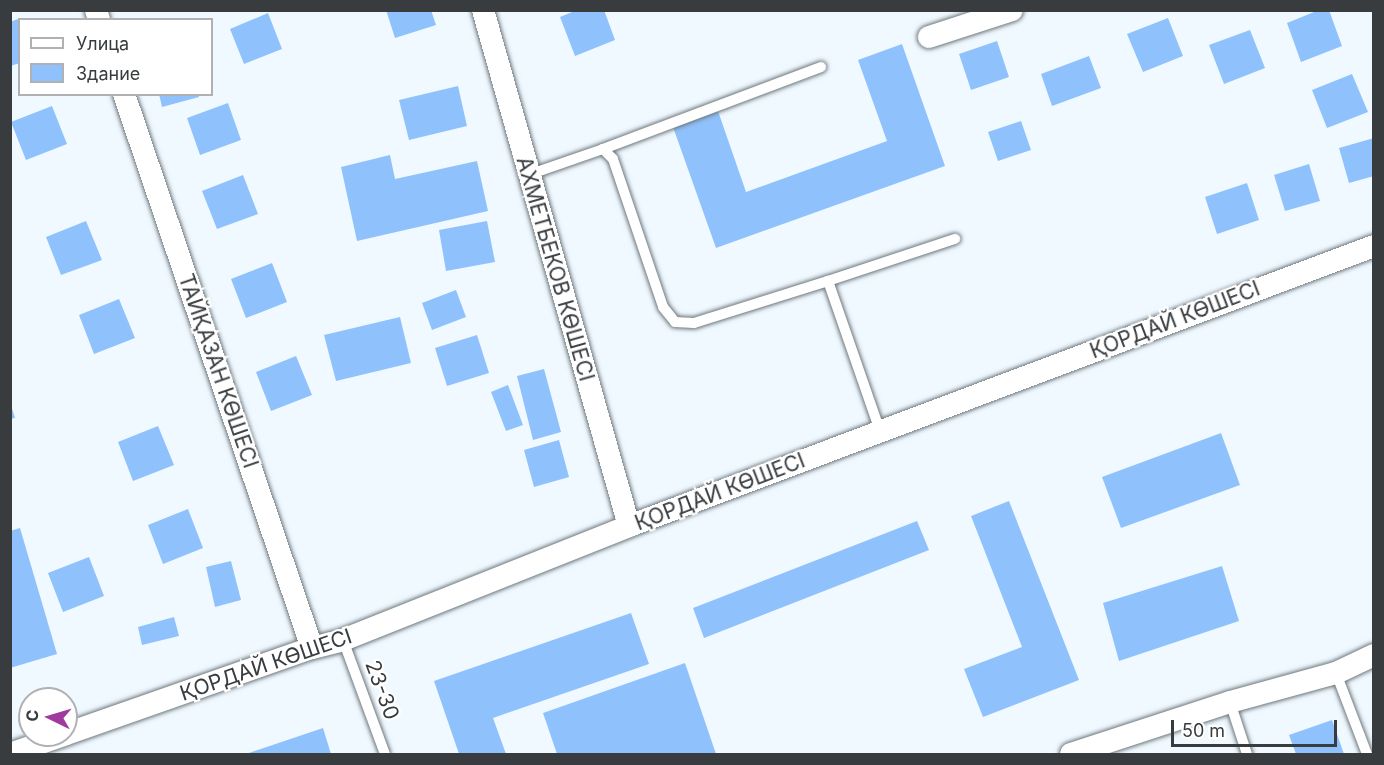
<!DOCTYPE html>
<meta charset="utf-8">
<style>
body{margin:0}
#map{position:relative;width:1384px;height:765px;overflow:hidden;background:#f0f9ff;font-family:Inter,sans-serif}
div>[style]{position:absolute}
.building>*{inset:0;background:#8fc2fc}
.roads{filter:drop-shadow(0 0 2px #6e787d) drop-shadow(0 0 2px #6e787d)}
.service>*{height:10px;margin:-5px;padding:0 5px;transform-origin:5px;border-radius:5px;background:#fff}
.minor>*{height:22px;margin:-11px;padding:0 11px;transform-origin:11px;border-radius:11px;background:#fff}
span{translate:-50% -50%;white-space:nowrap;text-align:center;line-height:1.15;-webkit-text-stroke:4.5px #fff;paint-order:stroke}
.street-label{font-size:21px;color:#383c3f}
.frame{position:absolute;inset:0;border:12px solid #383c3f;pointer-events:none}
.legend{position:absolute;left:18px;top:18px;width:195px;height:78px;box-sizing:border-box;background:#fff;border:2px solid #afb1b2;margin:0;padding:8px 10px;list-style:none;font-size:18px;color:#383c3f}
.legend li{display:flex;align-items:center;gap:12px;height:30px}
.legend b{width:30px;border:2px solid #afb1b2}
.north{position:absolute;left:18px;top:687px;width:60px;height:60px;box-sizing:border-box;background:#fff;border:2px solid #afb1b2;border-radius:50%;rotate:275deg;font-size:16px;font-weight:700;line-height:24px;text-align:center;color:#383c3f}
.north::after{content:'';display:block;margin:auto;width:21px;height:27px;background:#a03a9e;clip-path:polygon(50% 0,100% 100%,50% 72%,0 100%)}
.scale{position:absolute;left:1171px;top:720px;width:166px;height:27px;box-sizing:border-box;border:3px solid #383c3f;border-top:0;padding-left:8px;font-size:18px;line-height:21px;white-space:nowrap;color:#383c3f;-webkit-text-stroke:4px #fff;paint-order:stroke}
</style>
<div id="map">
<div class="building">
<i style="clip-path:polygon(386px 10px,431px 10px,436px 25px,395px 38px)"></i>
<i style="clip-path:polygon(577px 10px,604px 10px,615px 40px,575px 56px,560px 17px)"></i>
<i style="clip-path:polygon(1319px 10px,1329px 10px,1342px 46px,1301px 62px,1287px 23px)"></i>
<i style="clip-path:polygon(268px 13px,282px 49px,244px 64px,230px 29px)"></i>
<i style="clip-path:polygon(1168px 18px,1183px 56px,1143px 72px,1127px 34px)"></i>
<i style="clip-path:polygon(18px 19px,20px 63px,10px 66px,10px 22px)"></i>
<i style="clip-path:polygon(1250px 30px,1265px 68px,1224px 84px,1209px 45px)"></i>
<i style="clip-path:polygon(997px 41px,1009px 77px,971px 90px,959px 54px)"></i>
<i style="clip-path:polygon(902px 44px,945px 166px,716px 248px,673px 127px,718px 111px,746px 192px,887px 141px,858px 60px)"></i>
<i style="clip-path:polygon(1089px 56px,1101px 88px,1052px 106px,1041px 74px)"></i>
<i style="clip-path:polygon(1352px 74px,1368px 112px,1327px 128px,1312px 90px)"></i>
<i style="clip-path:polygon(458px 86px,467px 126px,409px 140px,399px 100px)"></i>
<i style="clip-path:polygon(159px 94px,199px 94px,199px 97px,162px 107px)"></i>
<i style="clip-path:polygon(228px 103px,241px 140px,200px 155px,187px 118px)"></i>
<i style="clip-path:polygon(52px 106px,67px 144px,26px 160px,11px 122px)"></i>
<i style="clip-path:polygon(1021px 121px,1031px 150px,998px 161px,988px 132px)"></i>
<i style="clip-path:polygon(1374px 138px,1374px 176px,1349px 183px,1339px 148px)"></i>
<i style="clip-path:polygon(390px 155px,395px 179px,477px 161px,488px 211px,357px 241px,341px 167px)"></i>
<i style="clip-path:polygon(1309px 164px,1320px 201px,1285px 211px,1274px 175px)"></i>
<i style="clip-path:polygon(243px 175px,258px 214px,217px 229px,202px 191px)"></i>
<i style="clip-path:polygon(1247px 183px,1259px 220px,1217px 234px,1205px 197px)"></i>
<i style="clip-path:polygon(86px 221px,102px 260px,61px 275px,46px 237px)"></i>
<i style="clip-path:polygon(487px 221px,495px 262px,446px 271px,439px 230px)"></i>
<i style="clip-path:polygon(272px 263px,287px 302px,246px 318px,231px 279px)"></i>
<i style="clip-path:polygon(456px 290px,466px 317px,432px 330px,422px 303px)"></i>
<i style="clip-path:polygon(119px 299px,135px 338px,94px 354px,79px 315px)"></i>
<i style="clip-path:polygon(400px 317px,411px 363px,336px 381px,324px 335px)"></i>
<i style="clip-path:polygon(477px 335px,489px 373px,447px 386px,435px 348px)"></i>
<i style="clip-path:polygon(296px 356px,312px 395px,271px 411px,256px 372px)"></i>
<i style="clip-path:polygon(544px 369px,561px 432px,533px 440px,517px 376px)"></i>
<i style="clip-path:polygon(508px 385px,523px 425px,506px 431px,491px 392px)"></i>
<i style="clip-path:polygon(10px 402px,15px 418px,10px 419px)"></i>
<i style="clip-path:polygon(158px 426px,174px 465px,133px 481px,118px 442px)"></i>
<i style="clip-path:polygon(1221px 433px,1240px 485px,1121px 528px,1102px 477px)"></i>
<i style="clip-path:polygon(559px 440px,569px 477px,534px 487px,524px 450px)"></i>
<i style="clip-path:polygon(1009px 501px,1079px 680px,983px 717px,964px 669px,1022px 647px,971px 516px)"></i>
<i style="clip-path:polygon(188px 509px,203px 548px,163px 564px,148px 525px)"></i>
<i style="clip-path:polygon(917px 521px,929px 550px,704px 638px,693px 608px)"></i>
<i style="clip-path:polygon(20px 528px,57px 654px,10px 668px,10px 531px)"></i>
<i style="clip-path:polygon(89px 557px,104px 596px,63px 612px,48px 573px)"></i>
<i style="clip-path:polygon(231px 561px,241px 600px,215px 607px,206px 567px)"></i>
<i style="clip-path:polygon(1222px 566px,1239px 621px,1119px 661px,1103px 603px)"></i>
<i style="clip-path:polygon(631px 613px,649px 664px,493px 718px,506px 754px,459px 754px,434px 681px)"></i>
<i style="clip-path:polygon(174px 617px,179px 636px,142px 645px,138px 627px)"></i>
<i style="clip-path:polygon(685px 663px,716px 754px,557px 754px,543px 713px)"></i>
<i style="clip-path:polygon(1332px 720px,1344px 754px,1296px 754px,1289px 735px)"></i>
<i style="clip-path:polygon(323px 728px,331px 754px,246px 754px)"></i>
</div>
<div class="roads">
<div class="service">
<i style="left:603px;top:149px;width:233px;rotate:-20.6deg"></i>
<i style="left:528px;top:175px;width:79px;rotate:-19.1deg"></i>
<i style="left:603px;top:149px;width:14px;rotate:45deg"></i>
<i style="left:613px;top:159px;width:156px;rotate:71.3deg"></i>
<i style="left:663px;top:307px;width:19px;rotate:51deg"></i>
<i style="left:675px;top:322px;width:19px;rotate:3deg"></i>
<i style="left:694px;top:323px;width:140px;rotate:-17.4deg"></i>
<i style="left:880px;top:431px;width:159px;rotate:-109.1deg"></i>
<i style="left:828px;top:281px;width:134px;rotate:-18.3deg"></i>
<i style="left:343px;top:640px;width:121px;rotate:69.8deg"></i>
<i style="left:1336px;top:673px;width:87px;rotate:69.1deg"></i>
<i style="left:1230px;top:702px;width:55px;rotate:71.9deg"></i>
</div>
<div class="minor">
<i style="left:96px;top:10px;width:10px;rotate:73deg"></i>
<i style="left:483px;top:10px;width:536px;rotate:74.2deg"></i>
<i style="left:929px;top:37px;width:87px;rotate:-18deg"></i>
<i style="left:124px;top:94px;width:585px;rotate:71.26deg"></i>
<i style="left:66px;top:734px;width:261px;rotate:-19.3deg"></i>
<i style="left:312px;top:648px;width:32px;rotate:-14deg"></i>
<i style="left:343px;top:640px;width:308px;rotate:-21.7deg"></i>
<i style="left:629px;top:526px;width:796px;rotate:-20.6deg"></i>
<i style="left:10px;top:754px;width:57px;rotate:-19.4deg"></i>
<i style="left:1071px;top:754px;width:167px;rotate:-18.1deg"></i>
<i style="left:1230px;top:702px;width:110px;rotate:-15.3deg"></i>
<i style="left:1336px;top:673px;width:42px;rotate:-25.3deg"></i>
</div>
</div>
<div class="street-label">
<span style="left:555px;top:269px;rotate:74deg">АХМЕТБЕКОВ КӨШЕСІ</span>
<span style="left:1175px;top:320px;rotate:-21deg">ҚОРДАЙ КӨШЕСІ</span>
<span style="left:218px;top:371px;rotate:71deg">ТАЙҚАЗАН КӨШЕСІ</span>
<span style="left:720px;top:492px;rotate:-21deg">ҚОРДАЙ КӨШЕСІ</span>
<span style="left:266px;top:665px;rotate:-19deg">ҚОРДАЙ КӨШЕСІ</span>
<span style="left:382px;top:690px;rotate:70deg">23-30</span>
</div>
<div class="frame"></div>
<ul class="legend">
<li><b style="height:8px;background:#fff"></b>Улица</li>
<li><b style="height:16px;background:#8fc2fc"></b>Здание</li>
</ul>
<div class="north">С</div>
<div class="scale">50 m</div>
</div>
